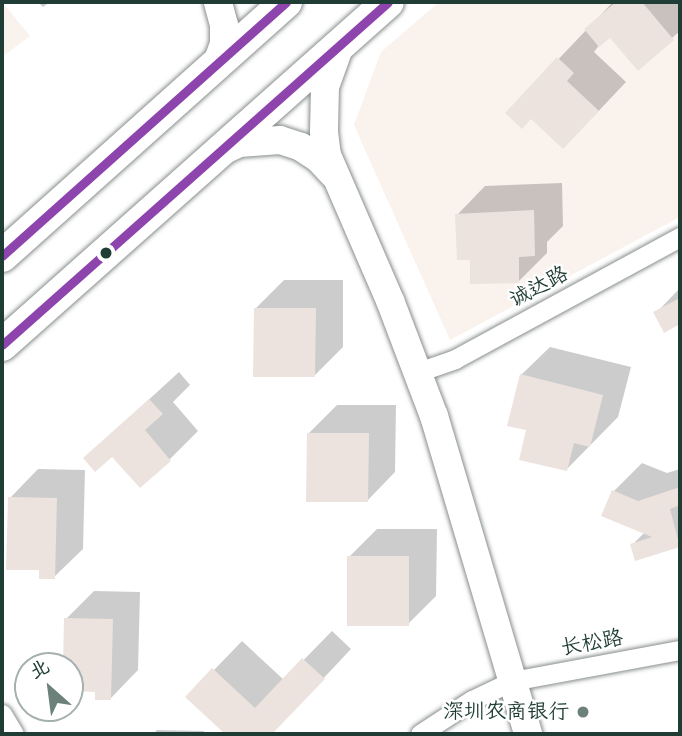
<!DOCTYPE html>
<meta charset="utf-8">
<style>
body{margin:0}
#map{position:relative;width:682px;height:736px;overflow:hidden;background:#fff;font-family:"Balsamiq Sans","LXGW WenKai TC",sans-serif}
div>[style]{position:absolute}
.built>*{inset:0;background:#faf2ed}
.shadow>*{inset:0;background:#0003}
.building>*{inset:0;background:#ede3de}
.roads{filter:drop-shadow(0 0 2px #898f8d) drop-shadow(0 0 2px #898f8d)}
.street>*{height:19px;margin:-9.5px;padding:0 9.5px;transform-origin:9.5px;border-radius:9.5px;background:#fff}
.secondary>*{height:28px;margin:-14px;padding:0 14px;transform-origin:14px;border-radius:14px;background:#fff}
.primary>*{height:32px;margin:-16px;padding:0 16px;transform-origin:16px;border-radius:16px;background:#fff}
.bus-1>*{height:9px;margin:-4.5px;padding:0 4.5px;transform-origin:4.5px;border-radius:4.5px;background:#8e44ad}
.dots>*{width:19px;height:19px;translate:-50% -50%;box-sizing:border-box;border:4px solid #fff;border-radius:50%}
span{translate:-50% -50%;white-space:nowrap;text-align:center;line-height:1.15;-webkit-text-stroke:5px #fff;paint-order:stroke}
.street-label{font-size:21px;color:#1f3d34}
.poi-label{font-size:21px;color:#1f3d34}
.right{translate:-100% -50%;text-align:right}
.frame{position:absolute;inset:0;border:4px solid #1f3d34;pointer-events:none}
.north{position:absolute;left:14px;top:652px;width:70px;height:70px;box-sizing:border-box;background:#fff;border:2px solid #a5b1ae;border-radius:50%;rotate:332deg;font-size:19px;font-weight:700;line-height:28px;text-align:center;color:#1f3d34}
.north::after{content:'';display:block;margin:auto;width:24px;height:32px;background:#6d817b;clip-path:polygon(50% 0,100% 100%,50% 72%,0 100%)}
</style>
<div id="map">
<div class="built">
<i style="clip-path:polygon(2px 2px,30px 36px,2px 57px)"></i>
<i style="clip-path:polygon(439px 2px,680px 2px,680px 217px,450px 340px,354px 125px,381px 52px)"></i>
</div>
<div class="shadow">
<i style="clip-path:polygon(38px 2px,50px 2px,43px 7px)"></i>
<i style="clip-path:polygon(613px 2px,680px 2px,680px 31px,638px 68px,610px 36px,600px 44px,594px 52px,626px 82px,591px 119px,532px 117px,507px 113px)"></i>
<i style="clip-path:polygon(562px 183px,563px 226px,547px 242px,547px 253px,519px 281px,471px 258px,457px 215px,485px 186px)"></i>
<i style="clip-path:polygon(284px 280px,343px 280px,343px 347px,314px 376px,256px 308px)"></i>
<i style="clip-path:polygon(680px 288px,680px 322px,665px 330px,656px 313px)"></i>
<i style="clip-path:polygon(550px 347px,631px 367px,618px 417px,566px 470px,521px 375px)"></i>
<i style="clip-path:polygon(179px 372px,190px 385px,173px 402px,198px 431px,170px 459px,140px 486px,112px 455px,85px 458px)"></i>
<i style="clip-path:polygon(337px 405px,396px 405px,395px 472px,367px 501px,309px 433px)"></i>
<i style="clip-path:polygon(642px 463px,667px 473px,680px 469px,680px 545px,636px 559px,632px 545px,645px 532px,614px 491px)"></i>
<i style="clip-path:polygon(38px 469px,85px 470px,83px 549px,54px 577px,41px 568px,10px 498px)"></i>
<i style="clip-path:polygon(377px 529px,437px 529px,436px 596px,408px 624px,349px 557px)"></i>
<i style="clip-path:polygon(94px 591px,140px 592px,138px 670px,110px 699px,97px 690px,70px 689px,70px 666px,65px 666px,66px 619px)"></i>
<i style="clip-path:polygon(332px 631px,351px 649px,271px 734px,228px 734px,188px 697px,242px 641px,284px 680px)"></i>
<i style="clip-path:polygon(157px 730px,204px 731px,203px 734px,153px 734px)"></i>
</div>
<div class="building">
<i style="clip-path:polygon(616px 2px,642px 2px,674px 40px,638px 71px,610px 38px,599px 47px,584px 29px)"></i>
<i style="clip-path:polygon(557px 57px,574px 73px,567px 81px,599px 111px,563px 149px,531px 119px,522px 129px,505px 113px)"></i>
<i style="clip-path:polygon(534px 210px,535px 256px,519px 257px,519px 283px,470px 284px,470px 260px,457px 260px,455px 214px)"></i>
<i style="clip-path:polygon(680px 298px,680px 324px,664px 333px,653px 312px)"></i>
<i style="clip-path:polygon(254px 308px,316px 308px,315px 377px,253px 377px)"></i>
<i style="clip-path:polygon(520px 374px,603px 395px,590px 447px,574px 443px,567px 471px,519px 460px,526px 430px,507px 426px)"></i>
<i style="clip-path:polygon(149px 399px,163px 414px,145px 430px,171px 461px,140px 488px,112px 457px,95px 472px,83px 458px)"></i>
<i style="clip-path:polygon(307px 433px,369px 433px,368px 502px,306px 502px)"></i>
<i style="clip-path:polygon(680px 487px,680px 505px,670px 509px,680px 547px,635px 561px,630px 544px,652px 537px,601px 516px,612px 490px,638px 501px)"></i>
<i style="clip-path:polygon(8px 497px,57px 498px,55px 579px,39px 579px,39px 570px,6px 570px)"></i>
<i style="clip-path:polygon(347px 556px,409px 556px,409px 626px,347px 626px)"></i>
<i style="clip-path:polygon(64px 618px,113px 619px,111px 700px,95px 700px,95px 692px,70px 691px,70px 666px,63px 666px)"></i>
<i style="clip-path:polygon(302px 658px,325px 679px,272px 734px,225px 734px,185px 697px,212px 668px,255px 708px)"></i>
</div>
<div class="roads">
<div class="street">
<i style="left:418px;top:372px;width:39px;rotate:-19deg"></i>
<i style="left:455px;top:359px;width:256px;rotate:-28.5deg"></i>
<i style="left:2px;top:714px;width:23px;rotate:59deg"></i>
<i style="left:420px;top:734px;width:62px;rotate:-33.2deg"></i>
<i style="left:472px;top:700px;width:44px;rotate:-25.4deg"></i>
<i style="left:512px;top:681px;width:171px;rotate:-10.5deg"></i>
</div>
<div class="secondary">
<i style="left:340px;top:45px;width:45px;rotate:109.7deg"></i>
<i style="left:325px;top:87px;width:45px;rotate:91.3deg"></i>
<i style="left:324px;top:132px;width:23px;rotate:83deg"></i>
<i style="left:327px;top:155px;width:161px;rotate:66.6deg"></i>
<i style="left:391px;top:303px;width:121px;rotate:69.2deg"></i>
<i style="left:434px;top:416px;width:332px;rotate:73.5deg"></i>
<i style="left:217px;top:63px;width:20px;rotate:-70deg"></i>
<i style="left:224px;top:44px;width:19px;rotate:-90deg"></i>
<i style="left:224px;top:25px;width:24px;rotate:-105deg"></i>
<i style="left:220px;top:152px;width:21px;rotate:-25deg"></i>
<i style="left:239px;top:143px;width:41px;rotate:-4.2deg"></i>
<i style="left:280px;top:140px;width:22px;rotate:18deg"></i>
<i style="left:301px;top:147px;width:20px;rotate:33deg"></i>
<i style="left:318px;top:158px;width:23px;rotate:47deg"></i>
</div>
<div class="primary">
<i style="left:2px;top:256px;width:381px;rotate:-41.8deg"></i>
<i style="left:2px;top:345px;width:516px;rotate:-41.62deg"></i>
</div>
</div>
<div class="bus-1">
<i style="left:2px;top:256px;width:381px;rotate:-41.8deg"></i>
<i style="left:2px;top:345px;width:516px;rotate:-41.62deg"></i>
</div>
<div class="dots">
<i style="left:106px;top:253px;background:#1f3d34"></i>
<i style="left:583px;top:712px;background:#6d817b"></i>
</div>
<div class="street-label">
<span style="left:539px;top:287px;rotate:-28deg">诚达路</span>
<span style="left:592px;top:643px;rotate:-10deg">长松路</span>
</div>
<div class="poi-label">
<span class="right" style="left:569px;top:712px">深圳农商银行</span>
</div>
<div class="frame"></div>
<div class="north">北</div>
</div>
